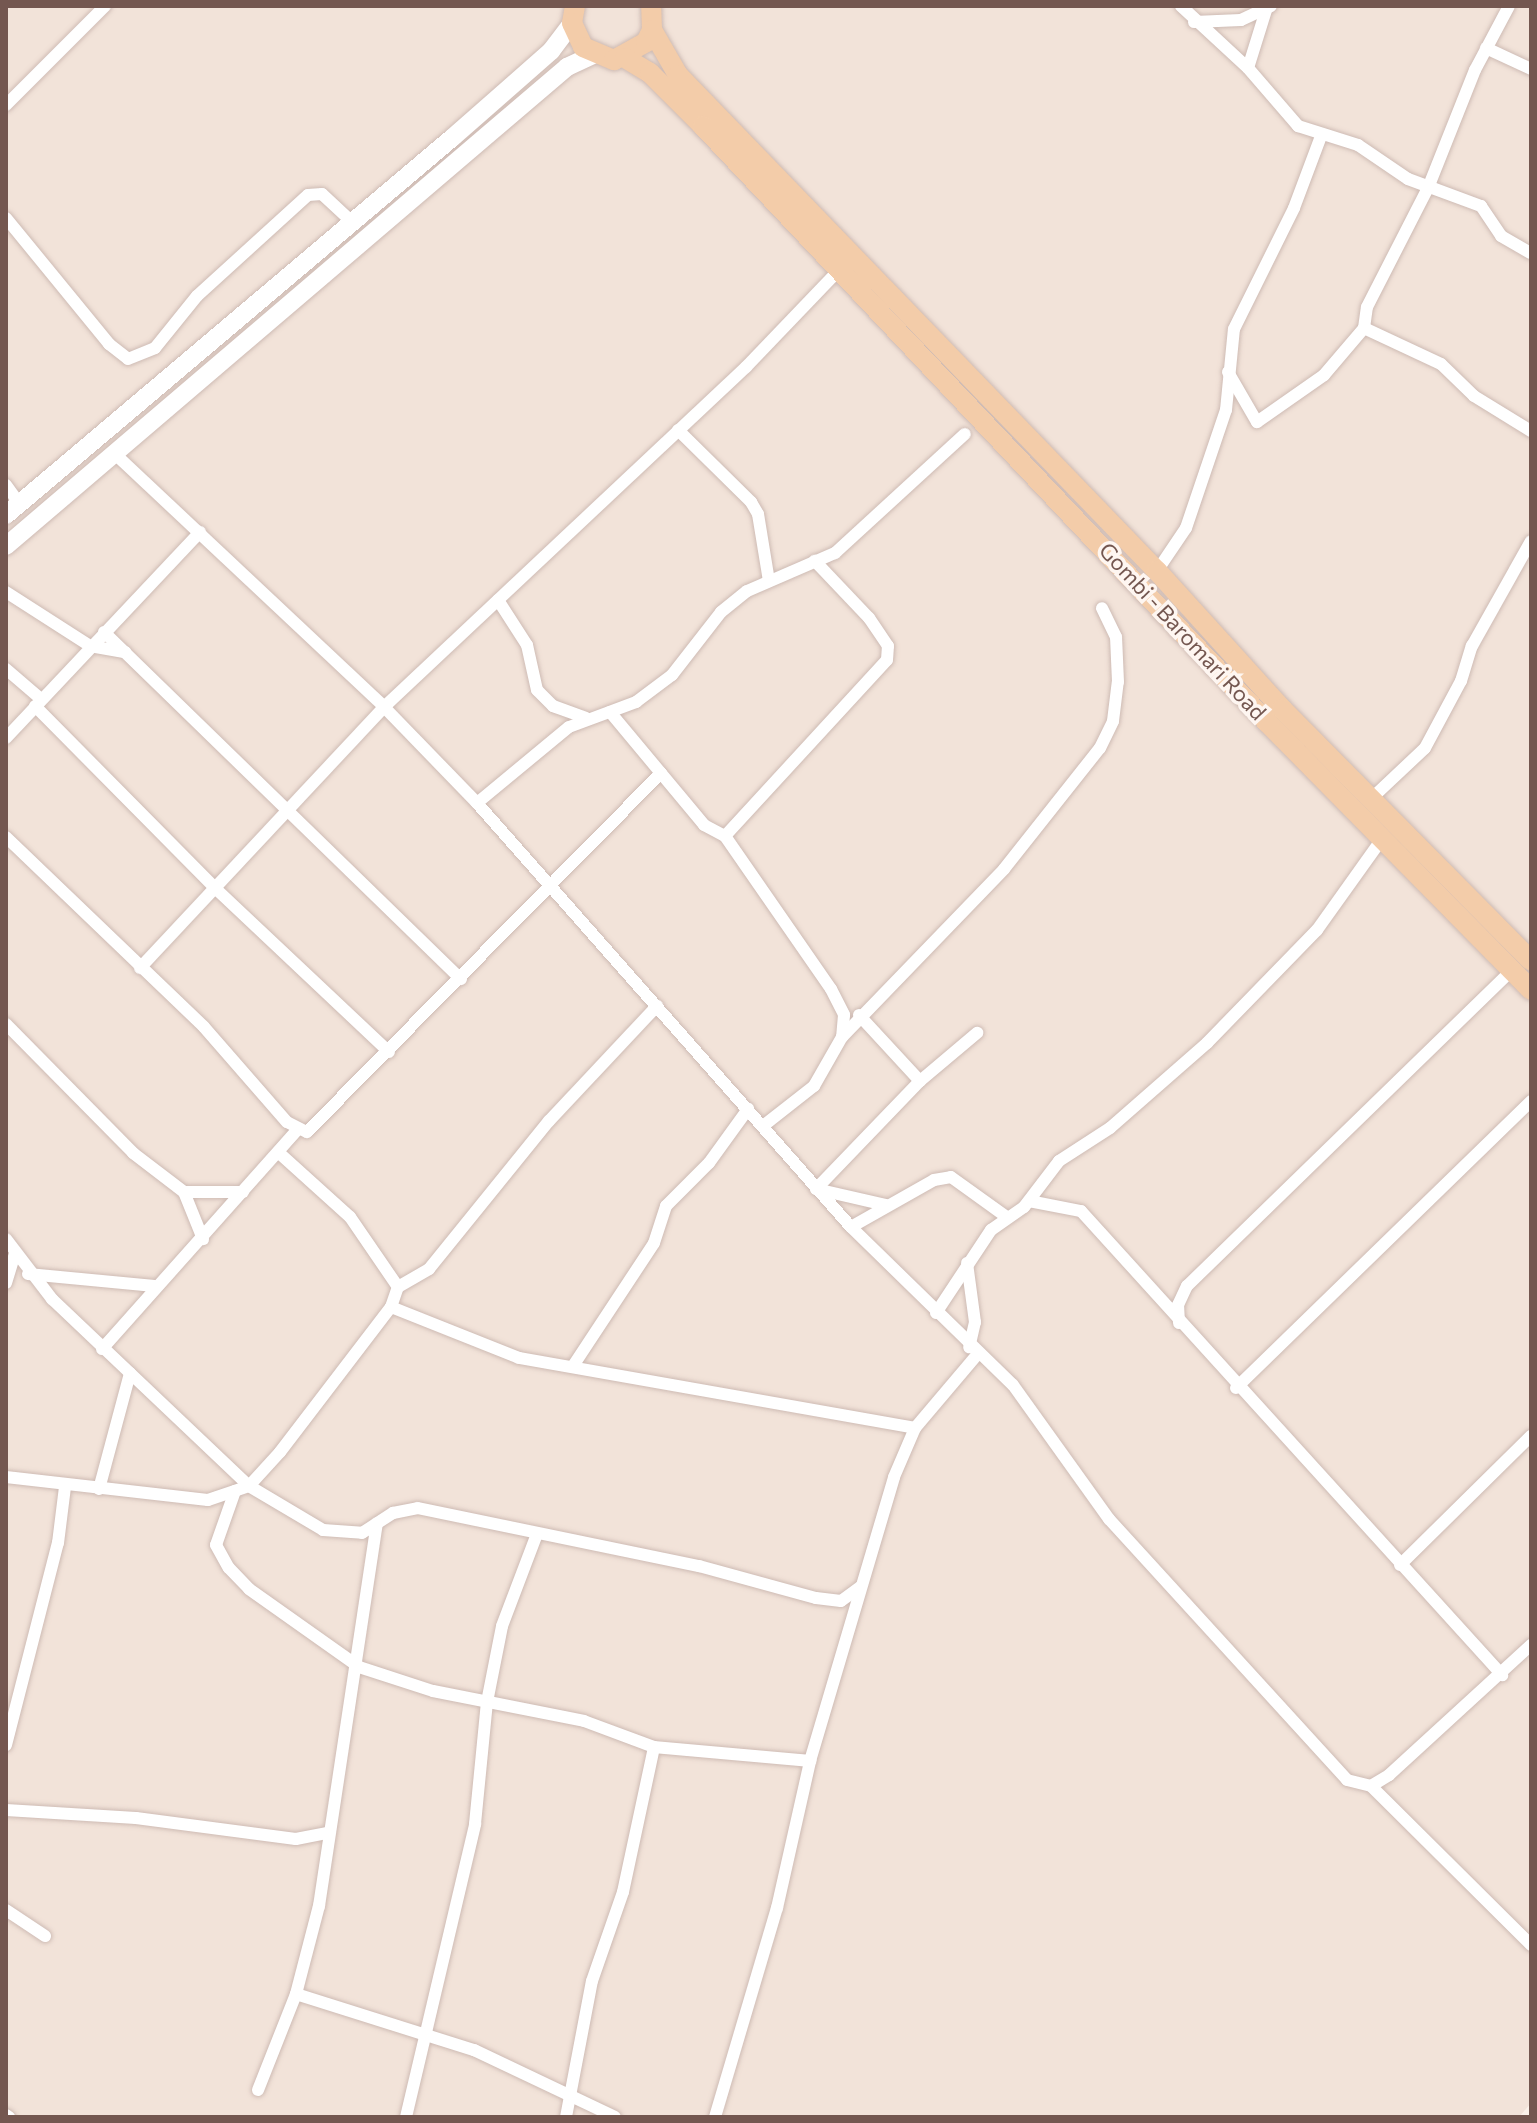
<!DOCTYPE html>
<style>
body{margin:0}
#map{position:relative;width:1537px;height:2123px;overflow:hidden;background:#fbf2ea;font-family:Commissioner,sans-serif}
div>[style]{position:absolute}
.residential>*{inset:0;background:#f2e3d9}
.roads{filter:drop-shadow(0 0 2px #cebbb4) drop-shadow(0 0 2px #cebbb4)}
.minor>*{height:12px;margin:-6px;padding:0 6px;transform-origin:6px;border-radius:6px;background:#fff}
.secondary>*{height:18px;margin:-9px;padding:0 9px;transform-origin:9px;border-radius:9px;background:#fff}
.primary>*{height:20px;margin:-10px;padding:0 10px;transform-origin:10px;border-radius:10px;background:#f3cca9}
span{translate:-50% -50%;white-space:nowrap;text-align:center;line-height:1.15;-webkit-text-stroke:7px #fef6f1;paint-order:stroke}
.street-label{font-size:22px;color:#745750}
.frame{position:absolute;inset:0;border:8px solid #745750;pointer-events:none}
</style>
<div id="map">
<div class="residential">
<i style="clip-path:polygon(6px 6px,1531px 6px,1531px 2103px,1519px 2117px,6px 2117px)"></i>
</div>
<div class="roads">
<div class="minor">
<i style="left:1181px;top:6px;width:91px;rotate:42.8deg"></i>
<i style="left:1248px;top:68px;width:77px;rotate:49.2deg"></i>
<i style="left:1298px;top:126px;width:63px;rotate:17.6deg"></i>
<i style="left:1358px;top:145px;width:60px;rotate:34.2deg"></i>
<i style="left:1408px;top:179px;width:78px;rotate:20.3deg"></i>
<i style="left:1481px;top:206px;width:36px;rotate:56deg"></i>
<i style="left:1501px;top:236px;width:34px;rotate:30deg"></i>
<i style="left:1194px;top:22px;width:47px;rotate:-2.4deg"></i>
<i style="left:1241px;top:20px;width:33px;rotate:-25deg"></i>
<i style="left:1486px;top:48px;width:50px;rotate:25deg"></i>
<i style="left:1248px;top:68px;width:64px;rotate:-72.7deg"></i>
<i style="left:6px;top:105px;width:140px;rotate:-45deg"></i>
<i style="left:6px;top:218px;width:163px;rotate:50.7deg"></i>
<i style="left:109px;top:344px;width:24px;rotate:38deg"></i>
<i style="left:128px;top:359px;width:29px;rotate:-22deg"></i>
<i style="left:155px;top:348px;width:67px;rotate:-51.1deg"></i>
<i style="left:197px;top:296px;width:150px;rotate:-42.3deg"></i>
<i style="left:308px;top:195px;width:14px;rotate:-4deg"></i>
<i style="left:322px;top:194px;width:41px;rotate:43deg"></i>
<i style="left:1364px;top:328px;width:21px;rotate:-82deg"></i>
<i style="left:1367px;top:307px;width:134px;rotate:-62.9deg"></i>
<i style="left:1428px;top:188px;width:127px;rotate:-68.3deg"></i>
<i style="left:1475px;top:70px;width:72px;rotate:-62deg"></i>
<i style="left:1228px;top:372px;width:58px;rotate:59.9deg"></i>
<i style="left:1257px;top:422px;width:82px;rotate:-35deg"></i>
<i style="left:1324px;top:375px;width:62px;rotate:-49.6deg"></i>
<i style="left:1364px;top:328px;width:85px;rotate:25.1deg"></i>
<i style="left:1441px;top:364px;width:46px;rotate:44.1deg"></i>
<i style="left:1474px;top:396px;width:67px;rotate:31.6deg"></i>
<i style="left:678px;top:430px;width:103px;rotate:44.6deg"></i>
<i style="left:751px;top:502px;width:14px;rotate:60deg"></i>
<i style="left:758px;top:514px;width:68px;rotate:80.7deg"></i>
<i style="left:115px;top:454px;width:369px;rotate:43.2deg"></i>
<i style="left:384px;top:707px;width:134px;rotate:45.9deg"></i>
<i style="left:477px;top:803px;width:565px;rotate:48.59deg"></i>
<i style="left:851px;top:1227px;width:226px;rotate:44.3deg"></i>
<i style="left:1013px;top:1385px;width:165px;rotate:54.4deg"></i>
<i style="left:1109px;top:1519px;width:353px;rotate:47.6deg"></i>
<i style="left:1347px;top:1780px;width:25px;rotate:14deg"></i>
<i style="left:1371px;top:1786px;width:21px;rotate:-31deg"></i>
<i style="left:1389px;top:1775px;width:193px;rotate:-42.5deg"></i>
<i style="left:6px;top:485px;width:24px;rotate:54deg"></i>
<i style="left:1157px;top:571px;width:52px;rotate:-56deg"></i>
<i style="left:1186px;top:528px;width:125px;rotate:-71.3deg"></i>
<i style="left:1226px;top:410px;width:81px;rotate:-84.4deg"></i>
<i style="left:1234px;top:329px;width:135px;rotate:-63.6deg"></i>
<i style="left:1294px;top:208px;width:77px;rotate:-69.4deg"></i>
<i style="left:6px;top:592px;width:100px;rotate:32.7deg"></i>
<i style="left:90px;top:646px;width:36px;rotate:10deg"></i>
<i style="left:498px;top:600px;width:54px;rotate:57.2deg"></i>
<i style="left:527px;top:645px;width:46px;rotate:77.5deg"></i>
<i style="left:537px;top:690px;width:23px;rotate:45deg"></i>
<i style="left:553px;top:706px;width:35px;rotate:20deg"></i>
<i style="left:104px;top:632px;width:498px;rotate:44.2deg"></i>
<i style="left:6px;top:669px;width:46px;rotate:40.6deg"></i>
<i style="left:35px;top:706px;width:256px;rotate:45.3deg"></i>
<i style="left:215px;top:888px;width:239px;rotate:43.3deg"></i>
<i style="left:610px;top:712px;width:147px;rotate:50.2deg"></i>
<i style="left:704px;top:825px;width:24px;rotate:28deg"></i>
<i style="left:725px;top:836px;width:239px;rotate:-47.4deg"></i>
<i style="left:887px;top:660px;width:14px;rotate:-86deg"></i>
<i style="left:888px;top:646px;width:34px;rotate:-124deg"></i>
<i style="left:869px;top:618px;width:79px;rotate:-133.5deg"></i>
<i style="left:6px;top:738px;width:283px;rotate:-46.7deg"></i>
<i style="left:1373px;top:797px;width:71px;rotate:-43.3deg"></i>
<i style="left:1425px;top:748px;width:76px;rotate:-61.8deg"></i>
<i style="left:1461px;top:681px;width:37px;rotate:-73deg"></i>
<i style="left:1472px;top:646px;width:120px;rotate:-60.7deg"></i>
<i style="left:477px;top:803px;width:119px;rotate:-39.6deg"></i>
<i style="left:569px;top:727px;width:72px;rotate:-20.5deg"></i>
<i style="left:636px;top:702px;width:45px;rotate:-36.9deg"></i>
<i style="left:672px;top:675px;width:80px;rotate:-52.1deg"></i>
<i style="left:721px;top:612px;width:33px;rotate:-39deg"></i>
<i style="left:747px;top:591px;width:96px;rotate:-23.4deg"></i>
<i style="left:835px;top:553px;width:176px;rotate:-42.5deg"></i>
<i style="left:725px;top:836px;width:186px;rotate:55.3deg"></i>
<i style="left:831px;top:989px;width:29px;rotate:63deg"></i>
<i style="left:844px;top:1015px;width:22px;rotate:95deg"></i>
<i style="left:6px;top:837px;width:274px;rotate:43.8deg"></i>
<i style="left:204px;top:1027px;width:126px;rotate:48.9deg"></i>
<i style="left:287px;top:1122px;width:22px;rotate:27deg"></i>
<i style="left:307px;top:1132px;width:504px;rotate:-45.4deg"></i>
<i style="left:140px;top:968px;width:357px;rotate:-46.9deg"></i>
<i style="left:384px;top:707px;width:497px;rotate:-43.2deg"></i>
<i style="left:746px;top:367px;width:134px;rotate:-46.2deg"></i>
<i style="left:859px;top:1015px;width:90px;rotate:47.3deg"></i>
<i style="left:6px;top:1024px;width:181px;rotate:45.4deg"></i>
<i style="left:133px;top:1153px;width:64px;rotate:37.4deg"></i>
<i style="left:184px;top:1192px;width:51px;rotate:68deg"></i>
<i style="left:763px;top:1126px;width:65px;rotate:-38.1deg"></i>
<i style="left:814px;top:1086px;width:56px;rotate:-60.3deg"></i>
<i style="left:842px;top:1037px;width:233px;rotate:-46deg"></i>
<i style="left:1004px;top:869px;width:154px;rotate:-51.6deg"></i>
<i style="left:1100px;top:748px;width:30px;rotate:-64deg"></i>
<i style="left:1113px;top:721px;width:39px;rotate:-83deg"></i>
<i style="left:1118px;top:682px;width:45px;rotate:-92.5deg"></i>
<i style="left:1116px;top:637px;width:32px;rotate:-116deg"></i>
<i style="left:816px;top:1189px;width:150px;rotate:-46.1deg"></i>
<i style="left:920px;top:1081px;width:75px;rotate:-40.1deg"></i>
<i style="left:816px;top:1189px;width:72px;rotate:12.9deg"></i>
<i style="left:184px;top:1192px;width:59px"></i>
<i style="left:1029px;top:1201px;width:53px;rotate:10.9deg"></i>
<i style="left:1081px;top:1211px;width:627px;rotate:47.78deg"></i>
<i style="left:851px;top:1227px;width:95px;rotate:-29.5deg"></i>
<i style="left:934px;top:1180px;width:17px;rotate:-10deg"></i>
<i style="left:951px;top:1177px;width:70px;rotate:35.7deg"></i>
<i style="left:6px;top:1239px;width:76px;rotate:52.5deg"></i>
<i style="left:52px;top:1299px;width:272px;rotate:43.5deg"></i>
<i style="left:249px;top:1486px;width:86px;rotate:30.7deg"></i>
<i style="left:323px;top:1530px;width:39px;rotate:4deg"></i>
<i style="left:362px;top:1533px;width:37px;rotate:-33deg"></i>
<i style="left:393px;top:1513px;width:25px;rotate:-11deg"></i>
<i style="left:418px;top:1508px;width:287px;rotate:11.7deg"></i>
<i style="left:699px;top:1566px;width:121px;rotate:15.3deg"></i>
<i style="left:816px;top:1598px;width:25px;rotate:7deg"></i>
<i style="left:841px;top:1601px;width:24px;rotate:-36deg"></i>
<i style="left:967px;top:1263px;width:60px;rotate:82.3deg"></i>
<i style="left:975px;top:1322px;width:26px;rotate:103deg"></i>
<i style="left:28px;top:1274px;width:127px;rotate:5.4deg"></i>
<i style="left:6px;top:1283px;width:30px;rotate:-73deg"></i>
<i style="left:398px;top:1287px;width:36px;rotate:-30deg"></i>
<i style="left:429px;top:1269px;width:191px;rotate:-51deg"></i>
<i style="left:549px;top:1121px;width:158px;rotate:-46.8deg"></i>
<i style="left:391px;top:1307px;width:138px;rotate:21.7deg"></i>
<i style="left:519px;top:1358px;width:402px;rotate:10deg"></i>
<i style="left:936px;top:1313px;width:100px;rotate:-56.5deg"></i>
<i style="left:991px;top:1230px;width:40px;rotate:-34.9deg"></i>
<i style="left:1024px;top:1207px;width:58px;rotate:-52.7deg"></i>
<i style="left:1059px;top:1161px;width:61px;rotate:-32.9deg"></i>
<i style="left:1110px;top:1128px;width:129px;rotate:-41.2deg"></i>
<i style="left:1207px;top:1043px;width:158px;rotate:-45.8deg"></i>
<i style="left:1317px;top:930px;width:115px;rotate:-54.5deg"></i>
<i style="left:1179px;top:1323px;width:18px;rotate:-93deg"></i>
<i style="left:1178px;top:1305px;width:21px;rotate:-65deg"></i>
<i style="left:1187px;top:1286px;width:453px;rotate:-44.2deg"></i>
<i style="left:102px;top:1349px;width:293px;rotate:-48.3deg"></i>
<i style="left:573px;top:1366px;width:147px;rotate:-56.6deg"></i>
<i style="left:654px;top:1243px;width:39px;rotate:-72deg"></i>
<i style="left:666px;top:1206px;width:61px;rotate:-45deg"></i>
<i style="left:709px;top:1163px;width:67px;rotate:-54.2deg"></i>
<i style="left:1236px;top:1388px;width:412px;rotate:-44.2deg"></i>
<i style="left:6px;top:1477px;width:203px;rotate:6.5deg"></i>
<i style="left:208px;top:1500px;width:43px;rotate:-18.9deg"></i>
<i style="left:249px;top:1486px;width:46px;rotate:-47.6deg"></i>
<i style="left:280px;top:1452px;width:183px;rotate:-52.6deg"></i>
<i style="left:391px;top:1307px;width:21px;rotate:-71deg"></i>
<i style="left:398px;top:1287px;width:85px;rotate:-124.4deg"></i>
<i style="left:350px;top:1217px;width:97px;rotate:-137.9deg"></i>
<i style="left:99px;top:1489px;width:120px;rotate:-75deg"></i>
<i style="left:235px;top:1491px;width:57px;rotate:109.4deg"></i>
<i style="left:216px;top:1545px;width:26px;rotate:61deg"></i>
<i style="left:229px;top:1568px;width:29px;rotate:46deg"></i>
<i style="left:249px;top:1589px;width:135px;rotate:35.3deg"></i>
<i style="left:359px;top:1667px;width:78px;rotate:18deg"></i>
<i style="left:433px;top:1691px;width:154px;rotate:11.2deg"></i>
<i style="left:584px;top:1721px;width:75px;rotate:20.4deg"></i>
<i style="left:654px;top:1747px;width:157px;rotate:5.1deg"></i>
<i style="left:1400px;top:1565px;width:184px;rotate:-44.6deg"></i>
<i style="left:6px;top:1745px;width:209px;rotate:-75.6deg"></i>
<i style="left:58px;top:1543px;width:56px;rotate:-82.9deg"></i>
<i style="left:1371px;top:1786px;width:226px;rotate:44.8deg"></i>
<i style="left:6px;top:1810px;width:130px;rotate:3.5deg"></i>
<i style="left:136px;top:1818px;width:161px;rotate:7.5deg"></i>
<i style="left:296px;top:1839px;width:32px;rotate:-11deg"></i>
<i style="left:6px;top:1910px;width:47px;rotate:33.7deg"></i>
<i style="left:296px;top:1994px;width:187px;rotate:17.5deg"></i>
<i style="left:474px;top:2050px;width:156px;rotate:25.4deg"></i>
<i style="left:258px;top:2090px;width:103px;rotate:-68.4deg"></i>
<i style="left:296px;top:1994px;width:91px;rotate:-75.4deg"></i>
<i style="left:319px;top:1906px;width:387px;rotate:-81.4deg"></i>
<i style="left:6px;top:2115px;width:4px;rotate:34deg"></i>
<i style="left:406px;top:2117px;width:301px;rotate:-76.7deg"></i>
<i style="left:475px;top:1824px;width:123px;rotate:-84.4deg"></i>
<i style="left:487px;top:1702px;width:77px;rotate:-78.8deg"></i>
<i style="left:502px;top:1626px;width:98px;rotate:-69.2deg"></i>
<i style="left:566px;top:2117px;width:138px;rotate:-79.2deg"></i>
<i style="left:592px;top:1981px;width:94px;rotate:-70.8deg"></i>
<i style="left:623px;top:1892px;width:148px;rotate:-77.9deg"></i>
<i style="left:715px;top:2117px;width:218px;rotate:-73.5deg"></i>
<i style="left:777px;top:1908px;width:151px;rotate:-77.3deg"></i>
<i style="left:810px;top:1761px;width:296px;rotate:-73.5deg"></i>
<i style="left:894px;top:1477px;width:53px;rotate:-66.8deg"></i>
<i style="left:915px;top:1428px;width:96px;rotate:-49.7deg"></i>
</div>
<div class="secondary">
<i style="left:6px;top:515px;width:584px;rotate:-40.21deg"></i>
<i style="left:452px;top:138px;width:132px;rotate:-41.3deg"></i>
<i style="left:551px;top:51px;width:35px;rotate:-53deg"></i>
<i style="left:6px;top:546px;width:738px;rotate:-40.49deg"></i>
<i style="left:567px;top:67px;width:29px;rotate:-25deg"></i>
</div>
<div class="primary">
<i style="left:575px;top:6px;width:17px;rotate:100deg"></i>
<i style="left:572px;top:23px;width:26px;rotate:65deg"></i>
<i style="left:583px;top:47px;width:34px;rotate:23deg"></i>
<i style="left:614px;top:60px;width:37px;rotate:-29deg"></i>
<i style="left:646px;top:42px;width:13px;rotate:-63deg"></i>
<i style="left:652px;top:30px;width:24px;rotate:-92deg"></i>
<i style="left:652px;top:30px;width:52px;rotate:60deg"></i>
<i style="left:678px;top:75px;width:690px;rotate:46deg"></i>
<i style="left:1157px;top:571px;width:186px;rotate:47.8deg"></i>
<i style="left:1282px;top:709px;width:354px;rotate:45.3deg"></i>
<i style="left:625px;top:58px;width:29px;rotate:31deg"></i>
<i style="left:650px;top:73px;width:75px;rotate:45deg"></i>
<i style="left:703px;top:126px;width:822px;rotate:46.58deg"></i>
<i style="left:1268px;top:723px;width:375px;rotate:45.4deg"></i>
</div>
</div>
<div class="street-label">
<span style="left:1183px;top:631px;rotate:47deg">Gombi - Baromari Road</span>
</div>
<div class="frame"></div>
</div>
